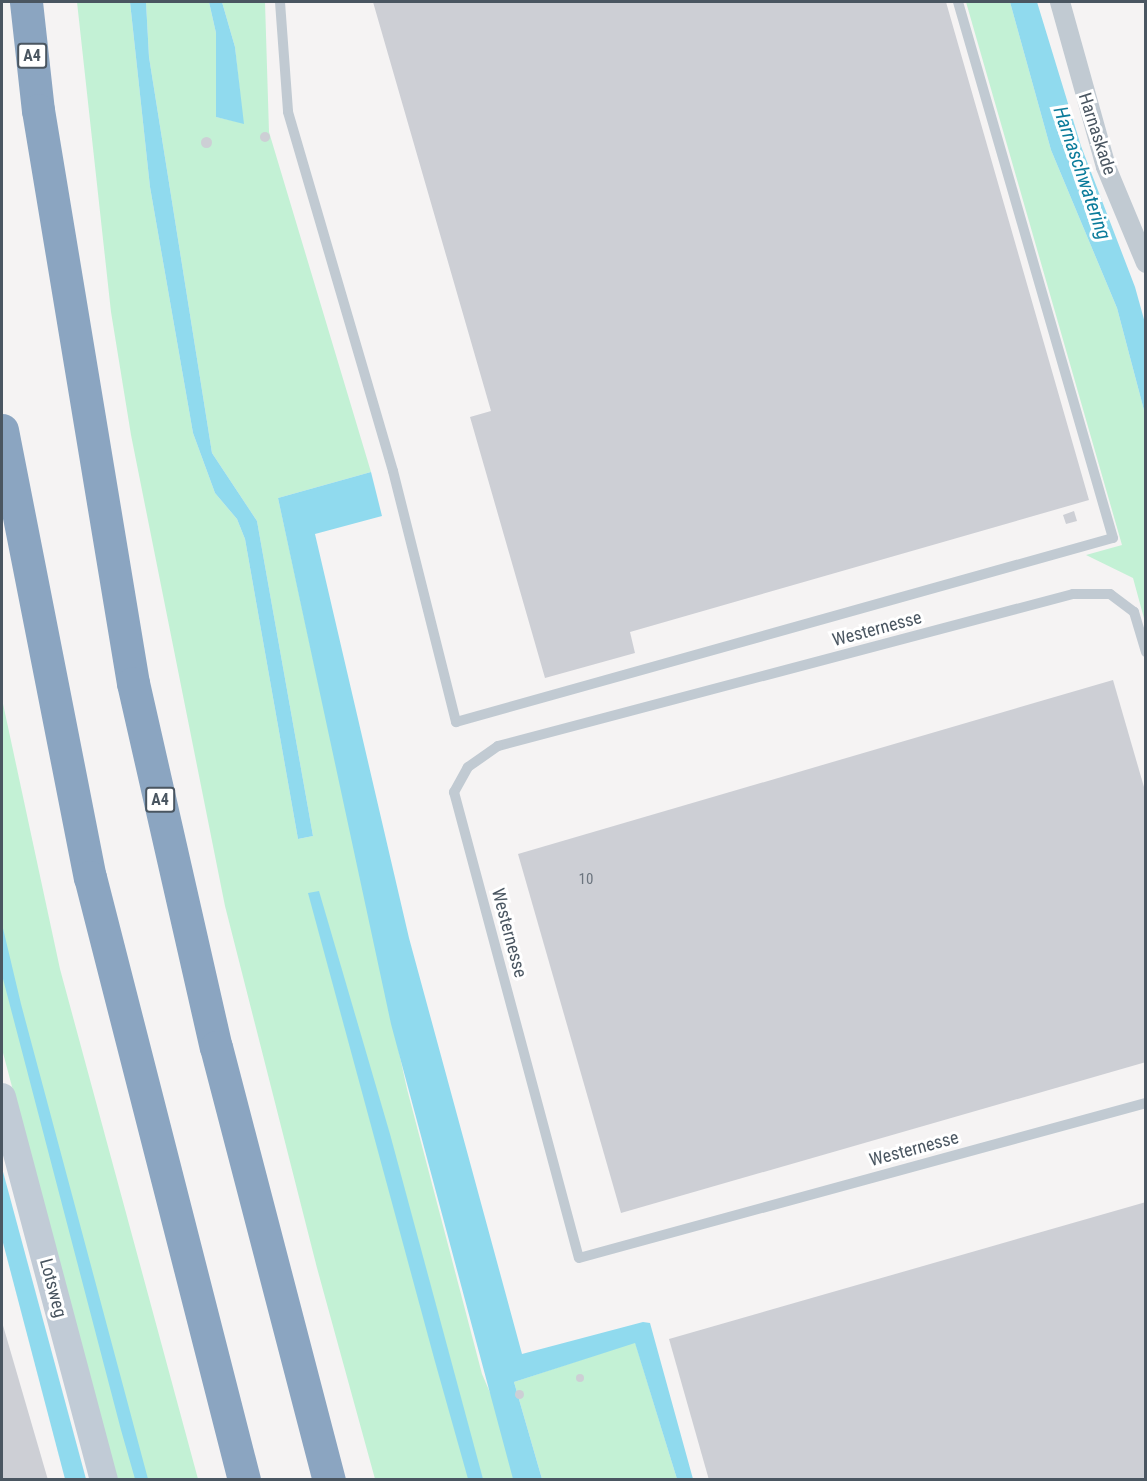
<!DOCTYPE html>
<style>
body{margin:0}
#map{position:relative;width:1147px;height:1481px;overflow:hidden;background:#f5f3f3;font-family:"Roboto Condensed",sans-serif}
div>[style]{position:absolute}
.green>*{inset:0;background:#c3f1d5}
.water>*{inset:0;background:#90daee}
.building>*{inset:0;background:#cdcfd5}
.round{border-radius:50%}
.lane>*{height:10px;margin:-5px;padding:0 5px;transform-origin:5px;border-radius:5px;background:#c1cad2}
.street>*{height:20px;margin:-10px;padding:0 10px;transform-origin:10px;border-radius:10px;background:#c1cad2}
.secondary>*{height:28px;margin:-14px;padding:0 14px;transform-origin:14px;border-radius:14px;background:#c1cbd6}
.highway>*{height:33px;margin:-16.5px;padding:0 16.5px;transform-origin:16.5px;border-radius:16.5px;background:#8ba5c1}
span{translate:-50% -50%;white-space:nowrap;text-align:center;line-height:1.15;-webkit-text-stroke:6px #fff;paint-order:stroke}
.number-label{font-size:15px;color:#6b747e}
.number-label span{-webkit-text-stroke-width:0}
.shield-label span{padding:2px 4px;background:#fff;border:2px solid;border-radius:4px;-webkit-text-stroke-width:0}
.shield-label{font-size:16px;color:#4a5661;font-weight:700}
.street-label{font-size:18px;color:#4a5661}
.water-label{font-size:20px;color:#0c7c9b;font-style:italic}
.frame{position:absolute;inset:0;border:3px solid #4a5661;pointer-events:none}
</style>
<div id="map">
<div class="green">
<i style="clip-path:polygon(77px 2px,130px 2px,150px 187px,193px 433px,215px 493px,237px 519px,245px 539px,298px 839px,313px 836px,257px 521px,212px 453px,149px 57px,146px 2px,209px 2px,216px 33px,216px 117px,243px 123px,235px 47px,222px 2px,265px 2px,269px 132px,371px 472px,278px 498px,407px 1089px,482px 1374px,527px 1479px,375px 1479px,317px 1268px,225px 906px,131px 435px,111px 312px)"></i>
<i style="clip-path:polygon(966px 2px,1010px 2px,1051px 150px,1117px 308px,1145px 414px,1145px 622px,1133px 578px,1086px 555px,1122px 545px)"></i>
<i style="clip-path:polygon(2px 699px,60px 969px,198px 1479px,116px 1479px,2px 1049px)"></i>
<i style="clip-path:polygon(635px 1342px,677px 1479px,542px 1479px,514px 1382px)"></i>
</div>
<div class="water">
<i style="clip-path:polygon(130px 2px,146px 2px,149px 57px,212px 453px,257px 521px,313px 836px,298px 839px,245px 539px,237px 519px,215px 493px,193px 433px,150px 187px)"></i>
<i style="clip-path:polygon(209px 2px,222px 2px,235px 47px,244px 124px,216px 117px,216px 33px)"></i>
<i style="clip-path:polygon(1010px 2px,1037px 2px,1081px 146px,1135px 287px,1145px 323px,1145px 414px,1117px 308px,1051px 150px)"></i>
<i style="clip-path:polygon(371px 472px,382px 516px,315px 534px,409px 938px,522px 1354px,643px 1322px,650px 1323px,693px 1479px,677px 1479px,635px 1343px,514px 1382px,542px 1479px,513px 1479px,391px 1024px,278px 498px)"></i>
<i style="clip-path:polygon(319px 891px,390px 1134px,483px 1479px,468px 1479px,434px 1358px,308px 893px)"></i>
<i style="clip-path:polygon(2px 924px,21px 1004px,148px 1479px,135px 1479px,121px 1430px,2px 975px)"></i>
<i style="clip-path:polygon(2px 1168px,86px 1479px,65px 1479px,2px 1239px)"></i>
</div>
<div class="building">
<i style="clip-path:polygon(373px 2px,946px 2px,1089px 500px,630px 632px,635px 653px,545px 678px,470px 417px,491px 411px)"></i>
<i class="round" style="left:260px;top:132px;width:10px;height:10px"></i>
<i class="round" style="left:200.5px;top:136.5px;width:11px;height:11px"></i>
<i style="clip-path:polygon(1074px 511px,1077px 521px,1066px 524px,1063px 515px)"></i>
<i style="clip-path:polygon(1113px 680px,1146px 794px,1146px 1062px,621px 1213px,518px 854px)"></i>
<i style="clip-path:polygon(1146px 1202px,1146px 1480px,709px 1480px,669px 1339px)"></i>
<i style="clip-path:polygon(2px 1322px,48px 1480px,2px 1480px)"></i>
<i class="round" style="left:576px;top:1374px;width:8px;height:8px"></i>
<i class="round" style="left:514.5px;top:1389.5px;width:9px;height:9px"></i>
</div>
<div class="lane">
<i style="left:280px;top:2px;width:110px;rotate:85.8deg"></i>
<i style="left:288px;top:112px;width:374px;rotate:73.7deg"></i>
<i style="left:393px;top:471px;width:259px;rotate:75.9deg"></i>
<i style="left:456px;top:722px;width:682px;rotate:-15.65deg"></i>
<i style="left:1113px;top:538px;width:558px;rotate:-106.13deg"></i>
<i style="left:1146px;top:652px;width:42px;rotate:-106.7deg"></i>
<i style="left:1134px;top:612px;width:30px;rotate:-143deg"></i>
<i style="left:1110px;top:594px;width:37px;rotate:180deg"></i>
<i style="left:1073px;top:594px;width:595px;rotate:165.19deg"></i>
<i style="left:498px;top:746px;width:37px;rotate:145deg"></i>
<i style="left:468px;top:767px;width:29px;rotate:119deg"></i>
<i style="left:454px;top:792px;width:482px;rotate:75deg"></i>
<i style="left:579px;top:1258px;width:588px;rotate:-15.29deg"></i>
</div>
<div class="street">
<i style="left:1060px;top:2px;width:171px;rotate:74.4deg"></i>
<i style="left:1106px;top:167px;width:104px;rotate:67.4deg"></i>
</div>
<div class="secondary">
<i style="left:2px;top:1097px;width:396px;rotate:75.1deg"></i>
</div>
<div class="highway">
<i style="left:26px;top:2px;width:109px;rotate:83.7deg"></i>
<i style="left:38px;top:110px;width:581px;rotate:80.59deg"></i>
<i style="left:133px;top:683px;width:373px;rotate:77.2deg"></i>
<i style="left:216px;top:1047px;width:448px;rotate:75.4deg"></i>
<i style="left:2px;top:430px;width:456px;rotate:78.9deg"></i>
<i style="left:90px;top:877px;width:622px;rotate:75.67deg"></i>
</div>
<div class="number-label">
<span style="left:586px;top:880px">10</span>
</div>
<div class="shield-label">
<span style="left:32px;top:56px">A4</span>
<span style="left:160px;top:800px">A4</span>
</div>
<div class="street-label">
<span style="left:1097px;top:134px;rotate:72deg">Harnaskade</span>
<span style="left:877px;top:629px;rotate:-15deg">Westernesse</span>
<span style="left:509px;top:933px;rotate:75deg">Westernesse</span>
<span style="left:914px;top:1149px;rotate:-15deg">Westernesse</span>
<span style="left:53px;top:1288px;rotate:75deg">Lotsweg</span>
</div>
<div class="water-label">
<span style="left:1082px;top:173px;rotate:71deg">Harnaschwatering</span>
</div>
<div class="frame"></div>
</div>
